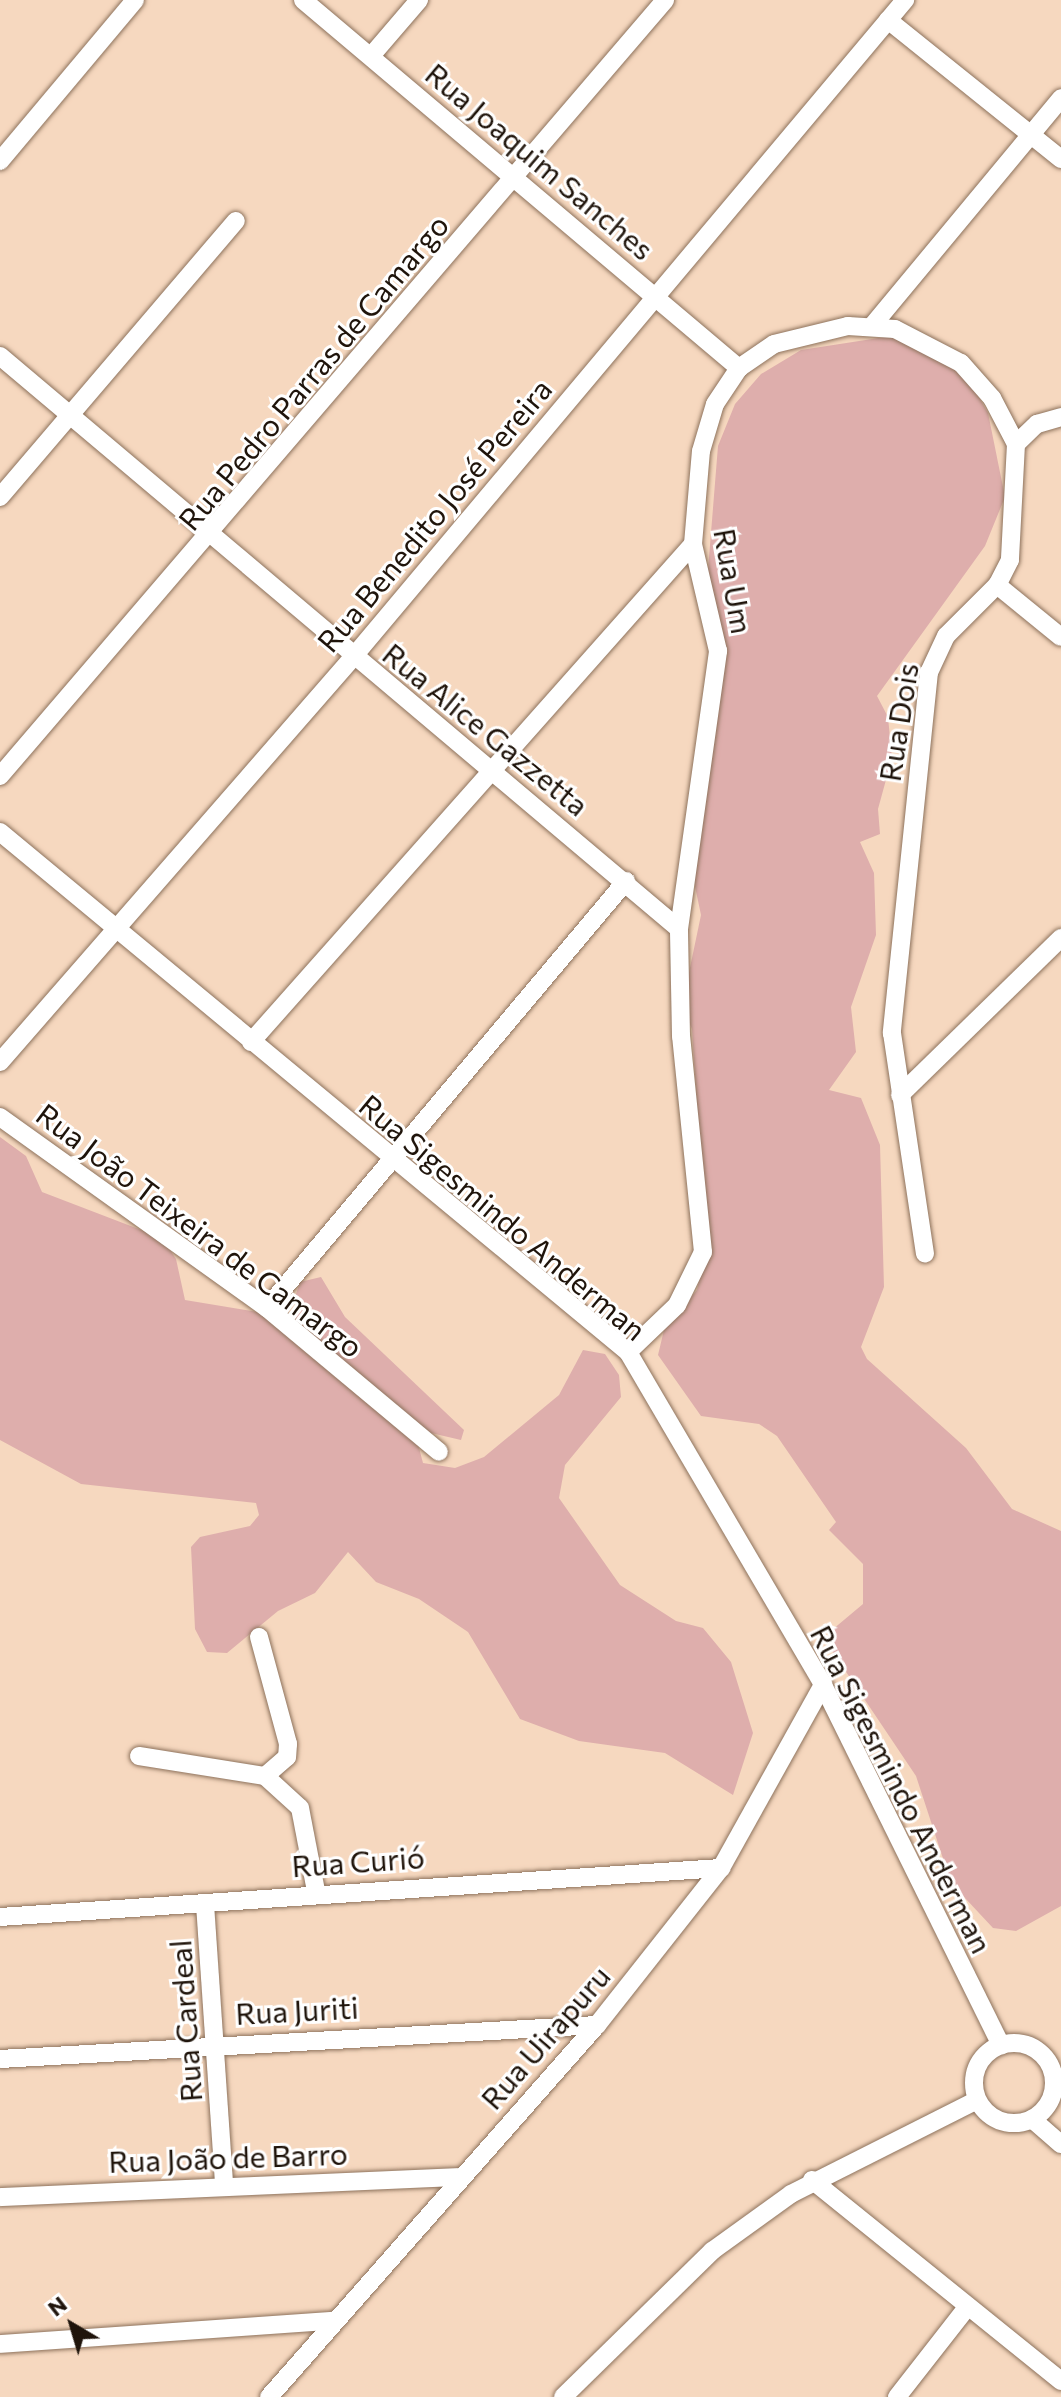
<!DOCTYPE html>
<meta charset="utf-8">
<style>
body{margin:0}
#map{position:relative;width:1061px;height:2397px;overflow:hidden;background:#f6d8bf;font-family:Commissioner,sans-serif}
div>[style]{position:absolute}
.green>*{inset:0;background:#deaeac}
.roads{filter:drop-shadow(0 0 2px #8d725c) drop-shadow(0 0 2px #8d725c)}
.street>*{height:18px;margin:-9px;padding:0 9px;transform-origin:9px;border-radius:9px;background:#fff}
.street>.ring{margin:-9px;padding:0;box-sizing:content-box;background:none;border:18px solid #fff;border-radius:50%}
span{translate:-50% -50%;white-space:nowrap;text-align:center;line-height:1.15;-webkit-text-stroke:6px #fff;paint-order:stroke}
.street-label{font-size:30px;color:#1f140b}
.north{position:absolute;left:32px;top:2285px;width:80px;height:80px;-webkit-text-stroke:6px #fff;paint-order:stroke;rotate:322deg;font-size:22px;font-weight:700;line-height:32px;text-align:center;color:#1f140b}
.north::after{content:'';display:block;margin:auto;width:28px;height:36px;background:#1f140b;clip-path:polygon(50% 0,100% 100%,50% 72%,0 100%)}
</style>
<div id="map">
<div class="green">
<i style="clip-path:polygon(898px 335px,923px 341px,968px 378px,988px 413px,1005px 497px,985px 546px,877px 696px,888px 717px,892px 758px,878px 809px,880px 834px,860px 842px,874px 873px,876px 935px,851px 1007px,856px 1052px,829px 1090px,861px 1098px,880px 1145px,884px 1287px,861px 1347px,867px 1359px,966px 1448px,1012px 1509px,1061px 1531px,1061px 1906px,1016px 1931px,993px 1928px,951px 1883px,916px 1776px,828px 1645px,832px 1630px,863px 1604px,863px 1564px,829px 1530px,836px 1522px,777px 1436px,759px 1424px,701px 1416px,658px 1355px,664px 1330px,697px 1290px,706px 1249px,692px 1029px,682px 1006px,701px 915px,685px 839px,720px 700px,708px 570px,718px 446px,735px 404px,761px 374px,801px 350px)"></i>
<i style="clip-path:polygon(0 1137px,26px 1156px,42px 1192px,162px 1238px,176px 1259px,185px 1300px,293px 1318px,301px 1312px,295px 1297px,300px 1282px,321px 1277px,345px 1317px,464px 1430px,461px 1440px,414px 1429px,423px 1463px,455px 1468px,484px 1457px,559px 1395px,583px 1350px,605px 1354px,619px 1375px,621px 1397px,565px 1465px,559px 1498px,620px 1585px,676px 1621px,703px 1628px,731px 1662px,753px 1733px,733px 1795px,665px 1753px,579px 1741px,520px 1719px,468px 1632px,419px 1599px,376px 1582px,348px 1552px,315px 1593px,278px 1611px,227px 1653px,207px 1652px,195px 1629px,191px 1547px,200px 1537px,250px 1526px,259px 1515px,256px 1503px,81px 1484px,0 1440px)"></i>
</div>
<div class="roads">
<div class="street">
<i style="left:303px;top:0;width:571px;rotate:40.17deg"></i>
<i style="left:888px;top:20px;width:222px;rotate:38.8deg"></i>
<i style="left:371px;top:56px;width:74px;rotate:-49.4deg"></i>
<i style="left:0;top:161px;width:210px;rotate:-50deg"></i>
<i style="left:872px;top:326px;width:296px;rotate:-50.3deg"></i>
<i style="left:0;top:356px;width:888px;rotate:40.16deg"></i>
<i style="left:1016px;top:444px;width:29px;rotate:-44deg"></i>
<i style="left:1037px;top:424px;width:25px;rotate:-16deg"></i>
<i style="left:0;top:497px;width:363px;rotate:-49.5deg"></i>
<i style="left:997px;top:585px;width:82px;rotate:39.1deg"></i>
<i style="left:0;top:776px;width:1022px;rotate:-49.4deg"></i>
<i style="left:0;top:832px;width:815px;rotate:39.63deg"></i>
<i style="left:628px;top:1352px;width:386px;rotate:59.6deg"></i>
<i style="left:823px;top:1685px;width:402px;rotate:63.7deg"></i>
<i style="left:251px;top:1042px;width:666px;rotate:-48.41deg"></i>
<i style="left:0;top:1062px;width:539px;rotate:-48.91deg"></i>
<i style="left:354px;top:656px;width:857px;rotate:-49.97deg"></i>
<i style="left:900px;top:1095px;width:225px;rotate:-44.3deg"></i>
<i style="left:0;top:1117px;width:328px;rotate:35.6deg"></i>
<i style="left:267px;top:1308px;width:224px;rotate:39.9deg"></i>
<i style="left:267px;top:1308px;width:558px;rotate:-49.94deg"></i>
<i style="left:628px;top:1352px;width:68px;rotate:-43.8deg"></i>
<i style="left:677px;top:1305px;width:59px;rotate:-63.9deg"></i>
<i style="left:703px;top:1252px;width:217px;rotate:-95.8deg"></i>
<i style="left:681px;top:1036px;width:107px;rotate:-91.1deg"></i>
<i style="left:679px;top:929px;width:281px;rotate:-82deg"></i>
<i style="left:718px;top:651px;width:110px;rotate:-103.2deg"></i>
<i style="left:693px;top:544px;width:93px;rotate:-85.1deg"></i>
<i style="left:701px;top:451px;width:49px;rotate:-73.4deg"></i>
<i style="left:715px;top:404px;width:43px;rotate:-56.3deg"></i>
<i style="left:739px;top:368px;width:42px;rotate:-34.4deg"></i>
<i style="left:774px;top:344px;width:76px;rotate:-13.7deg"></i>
<i style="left:848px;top:326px;width:47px;rotate:3.7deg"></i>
<i style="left:895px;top:329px;width:74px;rotate:27.3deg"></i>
<i style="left:961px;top:363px;width:47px;rotate:48.5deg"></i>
<i style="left:992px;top:398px;width:52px;rotate:62.4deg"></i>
<i style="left:1016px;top:444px;width:116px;rotate:93deg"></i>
<i style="left:1010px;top:560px;width:28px;rotate:117deg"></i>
<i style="left:997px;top:585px;width:72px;rotate:135deg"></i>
<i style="left:946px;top:636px;width:40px;rotate:115deg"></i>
<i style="left:929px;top:672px;width:363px;rotate:95.9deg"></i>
<i style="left:892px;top:1033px;width:223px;rotate:81.5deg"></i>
<i style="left:259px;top:1637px;width:111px;rotate:74.8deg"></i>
<i style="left:288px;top:1744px;width:13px;rotate:94deg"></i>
<i style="left:287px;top:1757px;width:29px;rotate:139deg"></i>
<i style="left:139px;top:1756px;width:128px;rotate:9deg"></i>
<i style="left:265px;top:1776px;width:47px;rotate:42.4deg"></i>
<i style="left:300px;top:1808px;width:85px;rotate:79.1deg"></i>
<i style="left:205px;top:1904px;width:279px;rotate:86.1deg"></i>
<i style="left:0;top:1917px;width:723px;rotate:-3.89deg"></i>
<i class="ring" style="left:974px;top:2043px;width:62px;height:62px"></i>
<i style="left:0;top:2059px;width:598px;rotate:-3.26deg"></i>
<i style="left:1032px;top:2119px;width:38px;rotate:41deg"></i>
<i style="left:812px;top:2180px;width:320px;rotate:38.9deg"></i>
<i style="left:0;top:2197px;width:458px;rotate:-2.5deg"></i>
<i style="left:0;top:2344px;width:333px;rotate:-4deg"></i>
<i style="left:269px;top:2397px;width:496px;rotate:-48.6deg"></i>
<i style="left:597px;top:2025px;width:200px;rotate:-51.7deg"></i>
<i style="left:721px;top:1868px;width:210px;rotate:-60.9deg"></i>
<i style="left:563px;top:2397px;width:209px;rotate:-44.4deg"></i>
<i style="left:712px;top:2251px;width:97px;rotate:-35.8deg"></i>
<i style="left:791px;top:2194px;width:208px;rotate:-26.8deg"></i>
<i style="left:897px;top:2397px;width:115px;rotate:-52deg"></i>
</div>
</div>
<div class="street-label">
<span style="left:540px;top:161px;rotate:40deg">Rua Joaquim Sanches</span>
<span style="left:313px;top:372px;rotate:-50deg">Rua Pedro Parras de Camargo</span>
<span style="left:434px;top:515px;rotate:-50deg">Rua Benedito José Pereira</span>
<span style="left:734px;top:581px;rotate:80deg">Rua Um</span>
<span style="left:898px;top:722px;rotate:-81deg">Rua Dois</span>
<span style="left:486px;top:729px;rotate:39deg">Rua Alice Gazzetta</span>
<span style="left:503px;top:1217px;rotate:40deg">Rua Sigesmindo Anderman</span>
<span style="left:200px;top:1230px;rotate:37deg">Rua João Teixeira de Camargo</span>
<span style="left:902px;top:1789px;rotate:63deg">Rua Sigesmindo Anderman</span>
<span style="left:358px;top:1861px;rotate:-4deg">Rua Curió</span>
<span style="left:297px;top:2010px;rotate:-3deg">Rua Juriti</span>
<span style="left:185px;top:2021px;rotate:-94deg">Rua Cardeal</span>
<span style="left:545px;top:2037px;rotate:-49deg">Rua Uirapuru</span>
<span style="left:228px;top:2157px;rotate:-2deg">Rua João de Barro</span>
</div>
<div class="north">N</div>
</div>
